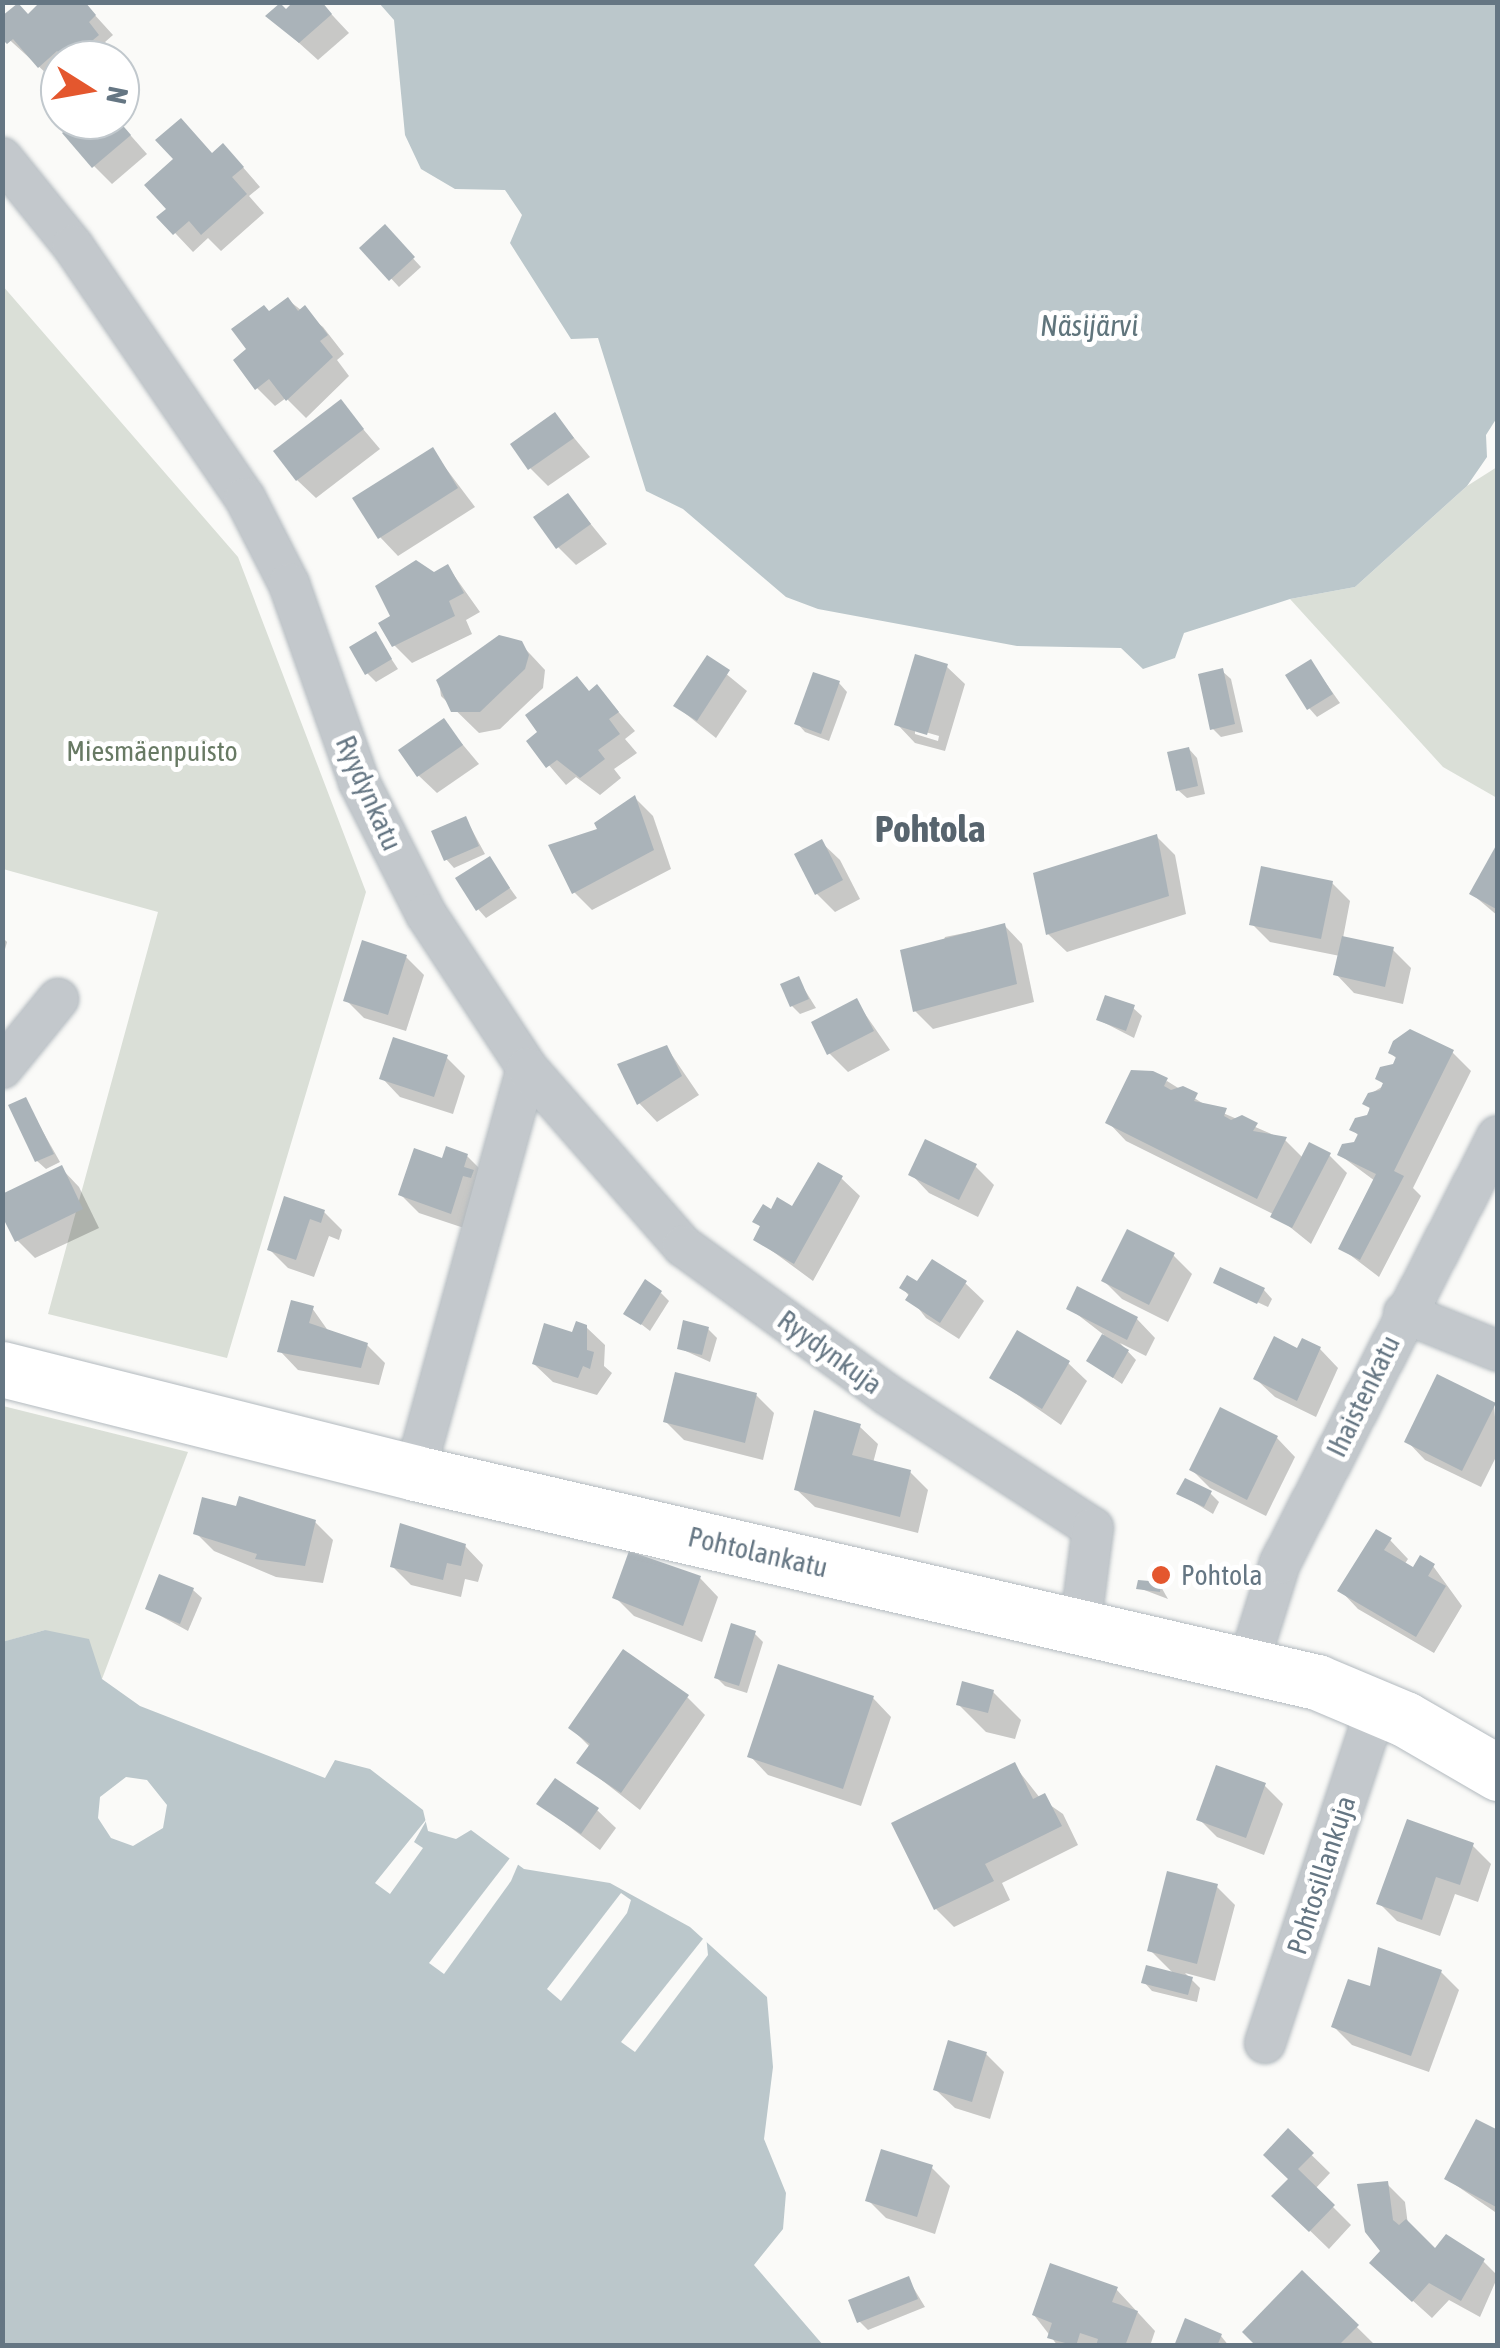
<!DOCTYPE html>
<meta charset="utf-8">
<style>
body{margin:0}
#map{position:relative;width:1500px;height:2348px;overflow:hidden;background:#fafaf8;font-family:"Asap Condensed",sans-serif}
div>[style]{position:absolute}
.green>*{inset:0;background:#dadfd7}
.water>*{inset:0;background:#bbc7cb}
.pier>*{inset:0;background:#fafaf8}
.shadow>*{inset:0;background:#0003}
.building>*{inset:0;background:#aab3b9}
.roads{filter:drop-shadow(0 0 2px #b3babf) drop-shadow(0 0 2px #b3babf)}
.minor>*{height:40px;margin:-20px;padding:0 20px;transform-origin:20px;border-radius:20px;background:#c3c8cc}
.secondary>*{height:55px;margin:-27.5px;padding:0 27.5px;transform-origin:27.5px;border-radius:27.5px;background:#fff}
.dots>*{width:28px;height:28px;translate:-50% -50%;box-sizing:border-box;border:5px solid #fff;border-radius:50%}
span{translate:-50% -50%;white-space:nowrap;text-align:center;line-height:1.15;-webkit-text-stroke:10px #fff;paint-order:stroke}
.park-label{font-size:28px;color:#687a64}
.street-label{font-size:28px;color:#657683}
.poi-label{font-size:28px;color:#657683}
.left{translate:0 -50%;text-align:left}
.water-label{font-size:30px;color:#60757c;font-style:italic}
.district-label{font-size:38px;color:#57646e;font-weight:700}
.frame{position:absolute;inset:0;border:5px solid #657683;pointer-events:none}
.north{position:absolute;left:40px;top:40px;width:100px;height:100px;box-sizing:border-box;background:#fff;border:2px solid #c1c8cd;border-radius:50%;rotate:101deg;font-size:28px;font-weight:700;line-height:40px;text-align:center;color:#657683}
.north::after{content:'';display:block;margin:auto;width:35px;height:45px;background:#e4572e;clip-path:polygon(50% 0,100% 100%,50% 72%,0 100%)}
</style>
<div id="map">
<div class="green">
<i style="clip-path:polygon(2px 285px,238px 557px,366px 892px,227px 1358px,48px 1314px,158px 912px,3px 869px)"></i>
<i style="clip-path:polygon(1497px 467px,1497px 798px,1443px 767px,1290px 599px,1355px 587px,1467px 486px)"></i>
<i style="clip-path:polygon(3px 1406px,188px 1452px,102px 1679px,45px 1630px,3px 1642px)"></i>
</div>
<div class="water">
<i style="clip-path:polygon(379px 3px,1497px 3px,1498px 416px,1486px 435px,1487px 457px,1467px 486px,1355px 587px,1290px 599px,1184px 633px,1175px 658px,1143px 669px,1121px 648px,1017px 646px,818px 609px,786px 597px,683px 509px,646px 491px,598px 338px,571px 339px,510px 243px,522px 215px,505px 190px,455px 189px,421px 169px,405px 135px,394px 20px)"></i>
<i style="clip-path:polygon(evenodd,45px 1630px,89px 1639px,102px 1679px,140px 1706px,325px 1778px,335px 1760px,370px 1769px,423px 1810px,428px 1831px,456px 1839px,471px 1830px,524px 1869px,610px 1883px,690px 1927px,767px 1997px,773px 2067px,764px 2139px,786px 2193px,783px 2229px,754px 2265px,823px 2345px,3px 2345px,2px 1642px,45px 1630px,126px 1777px,147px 1780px,167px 1805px,163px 1828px,133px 1846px,111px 1838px,98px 1818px,100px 1797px,126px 1777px)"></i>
</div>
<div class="pier">
<i style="clip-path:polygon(429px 1816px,414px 1842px,423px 1848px,390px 1894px,375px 1883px)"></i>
<i style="clip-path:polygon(513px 1854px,520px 1860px,511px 1881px,444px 1974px,429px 1963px)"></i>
<i style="clip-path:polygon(621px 1893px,631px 1900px,627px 1913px,561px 2001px,547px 1989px)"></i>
<i style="clip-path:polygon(706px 1935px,708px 1955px,635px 2052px,621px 2042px)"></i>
</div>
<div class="shadow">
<i style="clip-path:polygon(83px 2px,113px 35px,105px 42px,116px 54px,109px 60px,60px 60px,58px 84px,2px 33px,28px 16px)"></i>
<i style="clip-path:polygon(320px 2px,349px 33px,318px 60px,269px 16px)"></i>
<i style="clip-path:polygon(82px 120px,117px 120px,147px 154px,112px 184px,94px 166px)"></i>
<i style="clip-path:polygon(241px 165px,260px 187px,249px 196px,264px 213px,221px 251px,208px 238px,193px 252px,160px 217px)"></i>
<i style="clip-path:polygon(385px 228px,421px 267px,399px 287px,363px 248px)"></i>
<i style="clip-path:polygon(288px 300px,323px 327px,344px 354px,337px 360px,349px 376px,306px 418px,286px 398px,275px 406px,257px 388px,250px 350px,269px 314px)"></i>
<i style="clip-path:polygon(341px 403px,380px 449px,316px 498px,297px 480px)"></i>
<i style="clip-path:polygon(555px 415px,590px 457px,548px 486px,530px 468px)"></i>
<i style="clip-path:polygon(432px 450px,475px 507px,398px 556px,380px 537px)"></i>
<i style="clip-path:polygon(568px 496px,607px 544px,576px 565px,558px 547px)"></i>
<i style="clip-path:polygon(448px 567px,480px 612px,466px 620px,472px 634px,412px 663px,394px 645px,393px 617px)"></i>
<i style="clip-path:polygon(375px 634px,398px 669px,376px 682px,367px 673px)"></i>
<i style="clip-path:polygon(517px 640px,545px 670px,543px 688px,500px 729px,479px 733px,441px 696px,439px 682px)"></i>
<i style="clip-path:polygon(708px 659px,747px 691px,716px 738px,676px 706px)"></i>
<i style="clip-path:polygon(1311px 662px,1340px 703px,1317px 717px,1309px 708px)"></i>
<i style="clip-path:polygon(evenodd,946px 666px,965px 684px,945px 751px,915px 743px,897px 724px,946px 666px,915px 729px,939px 736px,938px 741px,915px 734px,915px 729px)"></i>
<i style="clip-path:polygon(1222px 671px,1231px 679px,1243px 732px,1221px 737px,1213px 729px)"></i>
<i style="clip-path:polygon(839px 683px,847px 692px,829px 741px,805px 732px,797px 723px)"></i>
<i style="clip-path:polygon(597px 687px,635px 731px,625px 739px,637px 753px,614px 769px,621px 778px,600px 795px,576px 777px,566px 785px,529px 742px)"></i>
<i style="clip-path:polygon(443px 721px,479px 764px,437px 793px,418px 775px)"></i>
<i style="clip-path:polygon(1189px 749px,1197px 758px,1205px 794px,1187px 798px,1178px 790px)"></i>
<i style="clip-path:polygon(635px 798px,653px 816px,671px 869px,592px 910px,574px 892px,601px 831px)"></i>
<i style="clip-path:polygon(466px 819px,485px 854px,454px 868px,446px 859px)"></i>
<i style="clip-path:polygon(1157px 837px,1175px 855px,1186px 914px,1067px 952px,1048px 934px)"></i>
<i style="clip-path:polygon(821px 842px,840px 860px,860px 899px,835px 912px,817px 894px)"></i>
<i style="clip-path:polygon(1498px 847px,1498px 916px,1472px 894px)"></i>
<i style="clip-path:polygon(489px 859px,517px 898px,486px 918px,478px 909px)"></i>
<i style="clip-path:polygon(1332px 883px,1350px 901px,1343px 938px,1393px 950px,1411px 968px,1403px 1004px,1354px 993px,1336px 974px,1340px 956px,1270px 942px,1252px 924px)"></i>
<i style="clip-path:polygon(1004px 925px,1022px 944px,1034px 1002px,933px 1029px,915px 1011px,945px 937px)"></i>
<i style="clip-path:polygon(2px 937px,7px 942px,2px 960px)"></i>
<i style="clip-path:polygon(406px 957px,424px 975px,406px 1031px,364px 1018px,346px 1000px)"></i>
<i style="clip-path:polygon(798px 979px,816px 1008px,800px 1014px,792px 1006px)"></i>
<i style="clip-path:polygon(856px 1001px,890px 1050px,848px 1072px,829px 1053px)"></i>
<i style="clip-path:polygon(1133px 1008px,1142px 1016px,1134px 1038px,1099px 1020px)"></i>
<i style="clip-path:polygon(667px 1048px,699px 1095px,657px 1122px,639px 1103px,621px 1065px)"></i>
<i style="clip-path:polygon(1452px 1052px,1471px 1071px,1413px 1188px,1421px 1196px,1379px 1277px,1341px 1248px,1375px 1181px,1340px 1155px,1356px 1144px,1359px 1136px,1352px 1129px,1369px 1117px,1370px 1094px,1385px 1085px,1378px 1079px,1398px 1060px,1391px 1053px)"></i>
<i style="clip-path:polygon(447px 1058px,465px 1076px,453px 1114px,400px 1097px,382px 1078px)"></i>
<i style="clip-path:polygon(1167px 1081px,1207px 1106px,1285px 1140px,1303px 1158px,1329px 1155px,1347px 1173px,1311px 1244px,1275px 1215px,1126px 1141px,1108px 1122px)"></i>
<i style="clip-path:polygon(25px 1100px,60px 1162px,46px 1169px,37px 1161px)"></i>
<i style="clip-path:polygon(467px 1156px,485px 1174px,470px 1230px,419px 1213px,401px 1195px,444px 1161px)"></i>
<i style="clip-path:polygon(975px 1166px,994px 1185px,978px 1217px,929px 1193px,911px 1174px)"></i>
<i style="clip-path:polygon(61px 1168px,79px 1187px,99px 1228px,35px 1258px,17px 1240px)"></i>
<i style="clip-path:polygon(841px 1178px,860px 1196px,813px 1281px,756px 1239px,762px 1228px,755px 1222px,793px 1209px)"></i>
<i style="clip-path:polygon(286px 1199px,324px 1212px,342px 1230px,339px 1240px,329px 1236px,314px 1277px,288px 1268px,269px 1249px)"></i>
<i style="clip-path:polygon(1173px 1255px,1192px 1274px,1168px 1322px,1122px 1299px,1104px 1281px)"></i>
<i style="clip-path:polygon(965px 1283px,984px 1301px,959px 1339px,926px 1318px,902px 1287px)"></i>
<i style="clip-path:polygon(1216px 1283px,1264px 1290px,1272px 1299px,1268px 1307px)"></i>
<i style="clip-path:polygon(1078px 1290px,1137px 1319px,1155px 1338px,1146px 1356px,1120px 1343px,1136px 1360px,1122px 1384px,1089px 1361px,1104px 1335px,1069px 1308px)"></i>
<i style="clip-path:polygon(661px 1293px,669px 1301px,650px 1331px,627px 1313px)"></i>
<i style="clip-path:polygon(312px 1308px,329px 1332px,367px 1345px,385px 1363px,379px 1385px,298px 1370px,280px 1351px)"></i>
<i style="clip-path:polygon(586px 1327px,605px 1345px,604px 1366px,612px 1373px,597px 1395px,553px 1382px,534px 1364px)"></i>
<i style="clip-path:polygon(708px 1329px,717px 1338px,710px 1362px,679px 1348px)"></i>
<i style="clip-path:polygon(1320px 1349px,1338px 1368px,1316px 1417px,1275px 1397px,1256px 1379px,1298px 1351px)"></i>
<i style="clip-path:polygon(1068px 1363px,1087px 1381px,1061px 1425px,992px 1377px)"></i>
<i style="clip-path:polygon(756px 1395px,774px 1413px,763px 1460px,684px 1440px,666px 1422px)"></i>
<i style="clip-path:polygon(1494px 1405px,1498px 1453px,1481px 1487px,1425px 1460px,1407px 1441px)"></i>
<i style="clip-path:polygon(859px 1426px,878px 1444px,873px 1463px,910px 1472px,928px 1490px,918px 1533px,815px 1507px,796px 1489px)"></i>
<i style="clip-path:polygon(1277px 1438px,1295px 1457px,1266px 1516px,1210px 1488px,1192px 1470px)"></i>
<i style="clip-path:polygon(1179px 1493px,1210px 1493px,1219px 1502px,1213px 1514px)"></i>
<i style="clip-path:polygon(315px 1522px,333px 1540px,323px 1583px,276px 1577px,214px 1551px,196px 1533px)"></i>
<i style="clip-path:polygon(1390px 1540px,1408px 1559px,1404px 1565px,1414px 1570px,1433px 1566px,1462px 1606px,1434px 1653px,1358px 1609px,1340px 1590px)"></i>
<i style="clip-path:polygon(465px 1546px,483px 1565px,478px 1582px,465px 1579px,461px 1597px,411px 1585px,393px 1567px)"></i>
<i style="clip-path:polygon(700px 1578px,718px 1597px,702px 1642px,634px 1616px,615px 1597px)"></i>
<i style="clip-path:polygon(1160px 1585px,1168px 1599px,1139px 1588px)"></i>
<i style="clip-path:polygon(193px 1590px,202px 1598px,188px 1631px,148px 1609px)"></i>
<i style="clip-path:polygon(754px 1633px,763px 1642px,747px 1693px,725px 1686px,717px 1678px)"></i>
<i style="clip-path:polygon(993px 1692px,1021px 1720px,1015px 1739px,986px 1732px,958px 1704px)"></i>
<i style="clip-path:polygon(687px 1697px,705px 1715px,640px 1810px,580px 1763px,590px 1747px,571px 1728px)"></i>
<i style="clip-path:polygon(873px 1698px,891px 1717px,861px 1806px,768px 1775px,750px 1756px)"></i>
<i style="clip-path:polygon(1014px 1765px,1040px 1798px,1063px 1814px,1078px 1845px,1002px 1883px,1010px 1900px,954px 1927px,936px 1909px)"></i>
<i style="clip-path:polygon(1265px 1786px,1283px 1804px,1264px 1855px,1217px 1837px,1199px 1819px)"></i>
<i style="clip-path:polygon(540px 1804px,597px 1810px,616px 1828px,600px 1850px)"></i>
<i style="clip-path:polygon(1473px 1846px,1491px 1864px,1478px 1902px,1455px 1894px,1440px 1936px,1397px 1921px,1379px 1903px)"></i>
<i style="clip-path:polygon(1216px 1886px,1235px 1905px,1215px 1981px,1185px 1973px,1200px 1988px,1197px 2002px,1152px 1991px,1144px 1982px,1175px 1975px,1150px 1950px)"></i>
<i style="clip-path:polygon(1441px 1972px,1459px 1990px,1429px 2072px,1352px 2045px,1334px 2027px,1372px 1990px)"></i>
<i style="clip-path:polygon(986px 2054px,1004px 2072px,990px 2119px,955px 2108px,936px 2090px)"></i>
<i style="clip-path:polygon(1288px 2132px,1330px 2173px,1315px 2189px,1351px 2225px,1329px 2249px,1274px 2196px,1291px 2179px)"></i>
<i style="clip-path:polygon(1498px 2133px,1498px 2214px,1447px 2179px)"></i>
<i style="clip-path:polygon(932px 2168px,950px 2186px,935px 2234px,886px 2218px,868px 2200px)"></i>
<i style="clip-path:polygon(1387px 2184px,1405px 2202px,1408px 2225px,1436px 2252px,1483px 2261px,1498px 2276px,1480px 2317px,1449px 2300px,1432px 2318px,1391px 2281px,1383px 2251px)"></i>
<i style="clip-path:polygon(1302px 2273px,1375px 2345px,1374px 2346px,1259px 2346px)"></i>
<i style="clip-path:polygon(908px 2279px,925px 2307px,868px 2330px,859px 2321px)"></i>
<i style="clip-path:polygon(1116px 2289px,1155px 2331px,1150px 2346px,1058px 2346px,1034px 2315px)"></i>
<i style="clip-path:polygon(1221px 2336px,1229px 2346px,1177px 2346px)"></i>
</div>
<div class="building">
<i style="clip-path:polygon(40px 2px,85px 2px,96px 15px,89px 22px,99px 35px,69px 60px,57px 51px,38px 68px,13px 39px,7px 44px,2px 39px,2px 16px,18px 3px,28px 14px)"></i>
<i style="clip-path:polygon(293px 2px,322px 2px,332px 14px,299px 43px,265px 16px,280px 3px,286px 9px)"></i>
<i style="clip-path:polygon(181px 118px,212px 153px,223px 143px,244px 167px,232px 177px,247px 194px,201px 235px,189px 221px,173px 235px,156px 217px,166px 209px,144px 185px,173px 159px,155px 140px)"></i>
<i style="clip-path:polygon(78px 120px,118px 120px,131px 135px,92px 168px,62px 133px)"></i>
<i style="clip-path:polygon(385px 224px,415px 257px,389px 281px,359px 248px)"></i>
<i style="clip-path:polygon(288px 297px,298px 311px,305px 305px,328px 335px,320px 341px,333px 357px,286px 401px,269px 379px,255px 390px,233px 360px,246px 349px,231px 329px,264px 305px,269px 311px)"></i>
<i style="clip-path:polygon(341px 399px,364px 429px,296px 481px,273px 451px)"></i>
<i style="clip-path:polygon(555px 412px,574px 438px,528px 470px,510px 444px)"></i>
<i style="clip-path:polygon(433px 447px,458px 488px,378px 539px,352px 498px)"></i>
<i style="clip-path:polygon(568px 493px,591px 524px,556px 549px,533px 517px)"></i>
<i style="clip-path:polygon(416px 560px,434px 572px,448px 564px,464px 593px,449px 601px,455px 616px,392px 647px,378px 623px,390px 616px,375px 586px)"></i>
<i style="clip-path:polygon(376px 631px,392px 659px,365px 675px,349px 647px)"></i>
<i style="clip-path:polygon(499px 635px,522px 641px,529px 655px,525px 669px,480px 712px,451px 712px,436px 680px)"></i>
<i style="clip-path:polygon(915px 654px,948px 664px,927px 735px,894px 725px)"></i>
<i style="clip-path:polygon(707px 655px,730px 670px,697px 721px,673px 706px)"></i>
<i style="clip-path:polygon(1311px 659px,1333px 694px,1307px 710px,1285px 675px)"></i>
<i style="clip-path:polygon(1223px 668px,1235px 724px,1210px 730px,1198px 674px)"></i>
<i style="clip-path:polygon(813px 672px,840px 681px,821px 734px,794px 724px)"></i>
<i style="clip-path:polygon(577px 676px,589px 691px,597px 684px,619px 712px,609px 719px,620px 734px,598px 750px,605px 759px,580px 778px,557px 760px,546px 768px,526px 741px,537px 732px,525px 715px)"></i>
<i style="clip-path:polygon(444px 718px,463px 745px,417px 777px,398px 750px)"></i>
<i style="clip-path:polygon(1189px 747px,1198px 786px,1176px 791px,1167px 752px)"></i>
<i style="clip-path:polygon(635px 795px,654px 850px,572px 894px,548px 845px,597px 829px,594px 823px)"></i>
<i style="clip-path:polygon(466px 816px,479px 846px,444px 861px,431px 831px)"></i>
<i style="clip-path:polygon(1157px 834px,1169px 896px,1046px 935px,1033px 873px)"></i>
<i style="clip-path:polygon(822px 839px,843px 880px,815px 895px,794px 854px)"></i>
<i style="clip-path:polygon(1498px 842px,1498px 910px,1469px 894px)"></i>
<i style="clip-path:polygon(490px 856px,510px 888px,476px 911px,455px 878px)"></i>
<i style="clip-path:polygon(1261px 866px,1333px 881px,1321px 939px,1249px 925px)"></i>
<i style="clip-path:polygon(1005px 923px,1017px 984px,913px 1012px,900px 950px)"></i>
<i style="clip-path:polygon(1342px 936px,1394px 947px,1385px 987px,1333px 975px)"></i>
<i style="clip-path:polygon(362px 940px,407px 955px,388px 1015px,343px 1001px)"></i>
<i style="clip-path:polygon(799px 976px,809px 999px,790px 1007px,780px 984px)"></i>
<i style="clip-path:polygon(1105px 995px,1135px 1005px,1126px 1031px,1096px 1020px)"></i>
<i style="clip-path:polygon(857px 998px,874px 1031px,827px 1055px,811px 1022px)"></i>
<i style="clip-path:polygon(1410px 1029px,1454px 1050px,1394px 1171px,1404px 1176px,1360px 1260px,1338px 1249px,1376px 1174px,1337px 1155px,1342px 1144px,1354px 1142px,1358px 1134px,1349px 1130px,1355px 1118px,1367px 1115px,1370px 1108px,1362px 1104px,1368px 1093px,1380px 1090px,1383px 1083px,1375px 1079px,1380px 1067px,1393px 1064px,1396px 1057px,1388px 1053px,1393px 1041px)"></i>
<i style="clip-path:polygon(393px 1037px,448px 1055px,434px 1097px,379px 1079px)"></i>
<i style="clip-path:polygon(667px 1045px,682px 1076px,637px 1105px,617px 1064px)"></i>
<i style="clip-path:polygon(1131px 1070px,1153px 1071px,1168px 1078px,1164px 1086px,1171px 1090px,1183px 1086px,1198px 1093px,1194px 1101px,1227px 1108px,1224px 1116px,1231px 1120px,1242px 1115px,1258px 1123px,1253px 1131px,1287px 1137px,1257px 1199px,1105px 1123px)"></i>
<i style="clip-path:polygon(26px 1097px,54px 1154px,35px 1162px,8px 1105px)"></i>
<i style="clip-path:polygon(925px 1139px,977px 1164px,959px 1200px,908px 1175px)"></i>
<i style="clip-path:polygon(1309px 1142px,1331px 1153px,1292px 1228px,1270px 1217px)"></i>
<i style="clip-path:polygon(446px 1146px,468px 1154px,464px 1167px,474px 1170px,471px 1178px,463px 1176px,451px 1214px,398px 1195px,414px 1148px,442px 1158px)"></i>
<i style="clip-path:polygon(818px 1162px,843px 1176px,794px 1264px,753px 1240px,760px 1226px,752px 1222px,763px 1204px,771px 1209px,777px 1197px,792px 1206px)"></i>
<i style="clip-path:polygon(62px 1165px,83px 1209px,15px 1242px,2px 1216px,2px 1194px)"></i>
<i style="clip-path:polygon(284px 1196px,325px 1210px,321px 1223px,310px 1219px,296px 1260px,267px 1250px)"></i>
<i style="clip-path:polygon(1127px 1229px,1175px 1253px,1149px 1305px,1101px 1281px)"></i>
<i style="clip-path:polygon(932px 1259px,967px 1281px,940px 1323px,905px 1300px,909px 1294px,899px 1288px,907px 1275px,917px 1281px)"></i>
<i style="clip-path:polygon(1220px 1267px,1265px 1288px,1257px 1304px,1213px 1283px)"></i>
<i style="clip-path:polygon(645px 1279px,662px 1291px,641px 1325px,623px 1314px)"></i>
<i style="clip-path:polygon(1077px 1286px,1138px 1317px,1127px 1340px,1066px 1309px)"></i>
<i style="clip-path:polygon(291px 1300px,314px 1306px,309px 1323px,368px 1343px,361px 1368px,277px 1352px)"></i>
<i style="clip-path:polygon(683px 1320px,709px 1327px,702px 1355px,677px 1349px)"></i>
<i style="clip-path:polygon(576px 1321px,587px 1325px,587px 1350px,594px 1352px,590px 1369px,583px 1366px,578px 1378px,532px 1364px,544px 1323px,572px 1332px)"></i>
<i style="clip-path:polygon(1017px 1330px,1070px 1361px,1042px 1409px,989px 1378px)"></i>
<i style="clip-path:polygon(1102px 1334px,1129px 1350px,1113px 1378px,1086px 1361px)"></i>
<i style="clip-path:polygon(1274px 1336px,1297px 1348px,1302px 1338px,1321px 1347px,1297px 1401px,1253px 1379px)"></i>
<i style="clip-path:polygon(675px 1372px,757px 1393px,745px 1443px,663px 1422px)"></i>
<i style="clip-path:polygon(1437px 1374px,1496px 1403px,1462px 1471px,1404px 1442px)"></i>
<i style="clip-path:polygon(1220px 1407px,1278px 1436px,1247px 1500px,1189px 1470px)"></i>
<i style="clip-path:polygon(814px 1410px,861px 1424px,852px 1455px,911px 1470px,900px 1517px,794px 1490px)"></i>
<i style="clip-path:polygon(1185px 1478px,1212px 1491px,1204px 1507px,1176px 1494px)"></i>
<i style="clip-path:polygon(239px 1496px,316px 1520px,305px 1566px,255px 1559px,257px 1554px,193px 1534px,202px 1497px,236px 1506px)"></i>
<i style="clip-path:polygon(400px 1523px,466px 1544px,461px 1566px,447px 1563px,443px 1580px,390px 1567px)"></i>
<i style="clip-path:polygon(1376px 1529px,1392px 1538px,1384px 1550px,1413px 1567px,1420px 1555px,1435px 1564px,1428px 1576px,1446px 1586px,1416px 1637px,1337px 1591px)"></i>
<i style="clip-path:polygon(629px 1551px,701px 1576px,683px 1626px,612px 1598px)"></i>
<i style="clip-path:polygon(159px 1574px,194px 1588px,180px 1624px,145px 1609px)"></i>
<i style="clip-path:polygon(1138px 1580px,1161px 1582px,1160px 1592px,1136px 1589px)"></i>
<i style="clip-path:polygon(731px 1623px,756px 1631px,739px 1686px,714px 1678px)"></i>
<i style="clip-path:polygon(623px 1649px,689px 1695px,621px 1793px,576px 1763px,590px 1744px,568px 1728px)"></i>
<i style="clip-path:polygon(778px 1664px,874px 1696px,843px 1789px,747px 1757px)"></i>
<i style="clip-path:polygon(962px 1681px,994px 1690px,988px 1713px,956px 1705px)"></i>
<i style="clip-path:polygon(1015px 1762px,1033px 1799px,1045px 1793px,1062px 1826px,985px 1864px,994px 1881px,934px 1910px,891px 1823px)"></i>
<i style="clip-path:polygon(1216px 1765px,1266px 1783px,1246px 1838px,1196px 1820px)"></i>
<i style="clip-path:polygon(555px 1778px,599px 1808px,581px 1834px,536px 1804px)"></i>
<i style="clip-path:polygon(1407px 1819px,1474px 1843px,1460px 1885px,1436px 1877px,1422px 1920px,1376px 1904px)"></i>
<i style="clip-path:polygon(1167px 1871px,1218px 1884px,1197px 1964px,1147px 1951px)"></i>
<i style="clip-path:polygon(1378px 1947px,1442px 1970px,1411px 2056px,1331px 2027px,1348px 1979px,1370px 1986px)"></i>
<i style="clip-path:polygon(1146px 1965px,1193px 1977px,1188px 1995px,1141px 1983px)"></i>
<i style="clip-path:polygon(948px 2040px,987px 2052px,972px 2102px,933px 2090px)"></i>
<i style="clip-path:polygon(1476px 2119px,1498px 2130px,1498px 2208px,1444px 2179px)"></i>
<i style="clip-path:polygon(1288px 2128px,1314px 2153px,1298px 2169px,1335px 2205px,1309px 2232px,1271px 2196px,1288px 2179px,1263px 2155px)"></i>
<i style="clip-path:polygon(881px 2149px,933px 2165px,917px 2217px,865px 2201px)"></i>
<i style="clip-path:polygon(1388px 2181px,1393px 2220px,1399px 2225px,1406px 2219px,1435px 2248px,1446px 2234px,1485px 2259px,1461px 2301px,1429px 2283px,1412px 2302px,1369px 2263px,1380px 2251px,1365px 2232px,1357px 2184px)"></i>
<i style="clip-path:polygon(1050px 2263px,1118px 2287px,1112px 2302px,1138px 2311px,1125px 2346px,1096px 2346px,1098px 2339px,1080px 2333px,1076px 2346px,1047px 2338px,1052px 2323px,1032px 2315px)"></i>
<i style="clip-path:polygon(1302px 2270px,1359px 2325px,1338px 2346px,1256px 2346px,1242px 2332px)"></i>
<i style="clip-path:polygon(909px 2276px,918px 2299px,857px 2323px,848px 2300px)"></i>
<i style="clip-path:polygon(1185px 2318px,1222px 2334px,1217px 2346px,1174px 2346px)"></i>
</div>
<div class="roads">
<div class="minor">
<i style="left:2px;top:158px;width:113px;rotate:51.1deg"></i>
<i style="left:73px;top:246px;width:305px;rotate:55.7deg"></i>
<i style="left:245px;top:498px;width:97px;rotate:62.9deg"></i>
<i style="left:289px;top:584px;width:210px;rotate:70.5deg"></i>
<i style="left:359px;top:782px;width:148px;rotate:63.1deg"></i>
<i style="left:426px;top:914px;width:184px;rotate:56.7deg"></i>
<i style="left:527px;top:1068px;width:420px;rotate:105.5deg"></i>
<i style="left:2px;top:1068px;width:89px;rotate:-50.9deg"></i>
<i style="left:527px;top:1068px;width:237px;rotate:48.8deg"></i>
<i style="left:683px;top:1246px;width:253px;rotate:36deg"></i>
<i style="left:888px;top:1395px;width:244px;rotate:33deg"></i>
<i style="left:1093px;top:1528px;width:101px;rotate:97.4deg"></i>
<i style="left:1404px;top:1313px;width:101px;rotate:22deg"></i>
<i style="left:1248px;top:1665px;width:107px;rotate:-72.6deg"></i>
<i style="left:1280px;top:1563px;width:479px;rotate:-63deg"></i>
<i style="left:1265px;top:2043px;width:355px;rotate:-71.6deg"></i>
</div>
<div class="secondary">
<i style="left:2px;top:1369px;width:426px;rotate:14.1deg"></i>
<i style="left:415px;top:1473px;width:926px;rotate:13.05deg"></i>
<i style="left:1317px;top:1682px;width:95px;rotate:22.8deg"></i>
<i style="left:1405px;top:1719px;width:108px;rotate:30.1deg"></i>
</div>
</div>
<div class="dots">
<i style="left:1161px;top:1575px;background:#e4572e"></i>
</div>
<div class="park-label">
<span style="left:152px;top:751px">Miesmäenpuisto</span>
</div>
<div class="street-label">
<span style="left:369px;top:793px;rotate:66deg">Ryydynkatu</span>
<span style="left:830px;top:1352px;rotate:36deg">Ryydynkuja</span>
<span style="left:1363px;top:1396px;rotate:-64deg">Ihaistenkatu</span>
<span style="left:758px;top:1552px;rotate:13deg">Pohtolankatu</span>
<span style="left:1321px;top:1875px;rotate:-72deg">Pohtosillankuja</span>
</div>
<div class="poi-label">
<span class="left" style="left:1181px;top:1575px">Pohtola</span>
</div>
<div class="water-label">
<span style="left:1089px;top:325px">Näsijärvi</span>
</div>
<div class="district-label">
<span style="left:930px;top:829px">Pohtola</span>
</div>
<div class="frame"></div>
<div class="north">N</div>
</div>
